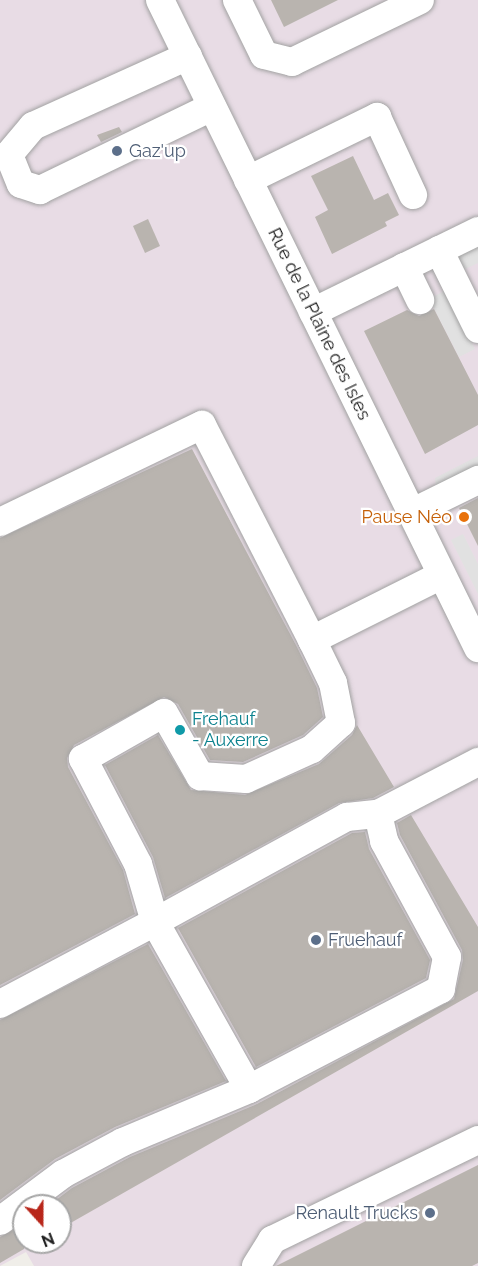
<!DOCTYPE html>
<meta charset="utf-8">
<style>
body{margin:0}
#map{position:relative;width:478px;height:1266px;overflow:hidden;background:#f0eee9;font-family:Raleway,sans-serif}
div>[style]{position:absolute}
.industrial>*{inset:0;background:#e8dce5}
.parking>*{inset:0;background:#e1e1e1}
.building>*{inset:0;background:#b9b4af}
.roads{filter:drop-shadow(0 0 2px #a2a2a2) drop-shadow(0 0 2px #a2a2a2)}
.minor>*{height:28px;margin:-14px;padding:0 14px;transform-origin:14px;border-radius:14px;background:#fff}
.dots>*{width:16px;height:16px;translate:-50% -50%;box-sizing:border-box;border:3px solid #fff;border-radius:50%}
span{translate:-50% -50%;white-space:nowrap;text-align:center;line-height:1.15;-webkit-text-stroke:4.5px #fff;paint-order:stroke}
.service-label{font-size:18px;color:#4e5e75}
.left{translate:0 -50%;text-align:left}
.right{translate:-100% -50%;text-align:right}
.street-label{font-size:18px;color:#212121}
.food-label{font-size:18px;color:#c56008}
.culture-label{font-size:18px;color:#0d838f}
.north{position:absolute;left:12px;top:1194px;width:60px;height:60px;box-sizing:border-box;background:#fff;border:2px solid #a6a6a6;border-radius:50%;rotate:159deg;font-size:16px;font-weight:700;line-height:24px;text-align:center;color:#212121}
.north::after{content:'';display:block;margin:auto;width:21px;height:27px;background:#b8261a;clip-path:polygon(50% 0,100% 100%,50% 72%,0 100%)}
</style>
<div id="map">
<div class="industrial">
<i style="clip-path:polygon(evenodd,0 0,478px 0,478px 1266px,34px 1266px,26px 1252px,0 1266px,0 0,24px 1206px,60px 1206px,60px 1242px,24px 1242px,24px 1206px)"></i>
</div>
<div class="parking">
<i style="clip-path:polygon(478px 245px,478px 263px,459px 272px,453px 257px)"></i>
<i style="clip-path:polygon(446px 290px,475px 349px,459px 357px,429px 299px)"></i>
<i style="clip-path:polygon(478px 456px,478px 475px,437px 496px,435px 478px)"></i>
<i style="clip-path:polygon(463px 534px,478px 564px,478px 594px,451px 540px)"></i>
</div>
<div class="building">
<i style="clip-path:polygon(271px 0,338px 0,284px 27px)"></i>
<i style="clip-path:polygon(119px 127px,122px 132px,101px 142px,97px 135px)"></i>
<i style="clip-path:polygon(353px 156px,374px 200px,388px 193px,399px 215px,385px 222px,387px 226px,332px 254px,315px 217px,328px 210px,311px 176px)"></i>
<i style="clip-path:polygon(148px 219px,160px 246px,145px 253px,133px 226px)"></i>
<i style="clip-path:polygon(434px 309px,478px 395px,478px 425px,425px 454px,364px 331px,407px 310px,419px 316px)"></i>
<i style="clip-path:polygon(192px 449px,297px 647px,317px 688px,323px 717px,303px 735px,243px 762px,210px 760px,178px 704px,164px 697px,74px 745px,67px 758px,68px 767px,123px 870px,135px 914px,0 985px,0 538px)"></i>
<i style="clip-path:polygon(478px 498px,478px 546px,459px 508px)"></i>
<i style="clip-path:polygon(357px 725px,394px 787px,373px 798px,339px 803px,165px 898px,153px 857px,105px 765px,158px 735px,191px 790px,245px 795px,319px 764px,352px 735px)"></i>
<i style="clip-path:polygon(411px 815px,478px 927px,478px 991px,60px 1229px,60px 1206px,48px 1206px,72px 1188px,130px 1157px,257px 1104px,454px 999px,463px 960px,462px 950px,400px 835px,397px 823px)"></i>
<i style="clip-path:polygon(365px 832px,369px 849px,430px 960px,426px 978px,256px 1067px,178px 928px,352px 833px)"></i>
<i style="clip-path:polygon(148px 944px,226px 1081px,115px 1127px,55px 1159px,0 1200px,0 1020px)"></i>
<i style="clip-path:polygon(478px 1165px,478px 1263px,472px 1266px,276px 1266px)"></i>
<i style="clip-path:polygon(24px 1224px,24px 1249px,0 1263px,0 1237px)"></i>
</div>
<div class="roads">
<div class="minor">
<i style="left:160px;top:0;width:722px;rotate:63.86deg"></i>
<i style="left:237px;top:0;width:61px;rotate:63.9deg"></i>
<i style="left:264px;top:55px;width:29px;rotate:14deg"></i>
<i style="left:292px;top:62px;width:142px;rotate:-25.8deg"></i>
<i style="left:188px;top:56px;width:170px;rotate:155.7deg"></i>
<i style="left:33px;top:126px;width:38px;rotate:130deg"></i>
<i style="left:9px;top:155px;width:31px;rotate:68deg"></i>
<i style="left:21px;top:184px;width:20px;rotate:18deg"></i>
<i style="left:40px;top:190px;width:191px;rotate:-25.8deg"></i>
<i style="left:248px;top:180px;width:144px;rotate:-26deg"></i>
<i style="left:377px;top:117px;width:86px;rotate:65.2deg"></i>
<i style="left:439px;top:250px;width:88px;rotate:63.7deg"></i>
<i style="left:404px;top:267px;width:37px;rotate:64deg"></i>
<i style="left:313px;top:312px;width:184px;rotate:-26.1deg"></i>
<i style="left:411px;top:513px;width:75px;rotate:-26.2deg"></i>
<i style="left:0;top:522px;width:224px;rotate:-25.7deg"></i>
<i style="left:202px;top:425px;width:242px;rotate:62.9deg"></i>
<i style="left:378px;top:814px;width:28px;rotate:77deg"></i>
<i style="left:384px;top:841px;width:132px;rotate:61.5deg"></i>
<i style="left:447px;top:957px;width:33px;rotate:101deg"></i>
<i style="left:441px;top:989px;width:216px;rotate:152.5deg"></i>
<i style="left:249px;top:1089px;width:192px;rotate:-119.4deg"></i>
<i style="left:155px;top:922px;width:219px;rotate:-28.7deg"></i>
<i style="left:347px;top:817px;width:31px;rotate:-6deg"></i>
<i style="left:378px;top:814px;width:113px;rotate:-27.5deg"></i>
<i style="left:0;top:1004px;width:175px;rotate:-27.9deg"></i>
<i style="left:155px;top:922px;width:60px;rotate:-106.3deg"></i>
<i style="left:138px;top:864px;width:119px;rotate:-117.6deg"></i>
<i style="left:83px;top:759px;width:93px;rotate:-29.6deg"></i>
<i style="left:164px;top:713px;width:73px;rotate:60.3deg"></i>
<i style="left:200px;top:776px;width:46px;rotate:3.7deg"></i>
<i style="left:246px;top:779px;width:72px;rotate:-24.4deg"></i>
<i style="left:312px;top:749px;width:39px;rotate:-42deg"></i>
<i style="left:341px;top:723px;width:41px;rotate:-101.3deg"></i>
<i style="left:333px;top:683px;width:48px;rotate:-116deg"></i>
<i style="left:312px;top:640px;width:145px;rotate:-26.6deg"></i>
<i style="left:0;top:1221px;width:79px;rotate:-36.7deg"></i>
<i style="left:63px;top:1174px;width:68px;rotate:-28.1deg"></i>
<i style="left:123px;top:1142px;width:137px;rotate:-22.8deg"></i>
<i style="left:256px;top:1266px;width:31px;rotate:-58deg"></i>
<i style="left:272px;top:1240px;width:229px;rotate:-25.9deg"></i>
</div>
</div>
<div class="dots">
<i style="left:117px;top:151px;background:#5c6f8a"></i>
<i style="left:464px;top:517px;background:#e8710a"></i>
<i style="left:180px;top:730px;background:#0f9aa8"></i>
<i style="left:316px;top:940px;background:#5c6f8a"></i>
<i style="left:430px;top:1213px;background:#5c6f8a"></i>
</div>
<div class="service-label">
<span class="left" style="left:129px;top:151px">Gaz'up</span>
<span class="left" style="left:328px;top:940px">Fruehauf</span>
<span class="right" style="left:418px;top:1213px">Renault Trucks</span>
</div>
<div class="street-label">
<span style="left:319px;top:324px;rotate:64deg">Rue de la Plaine des Isles</span>
</div>
<div class="food-label">
<span class="right" style="left:452px;top:517px">Pause Néo</span>
</div>
<div class="culture-label">
<span class="left" style="left:192px;top:730px">Frehauf<br>- Auxerre</span>
</div>
<div class="north">N</div>
</div>
